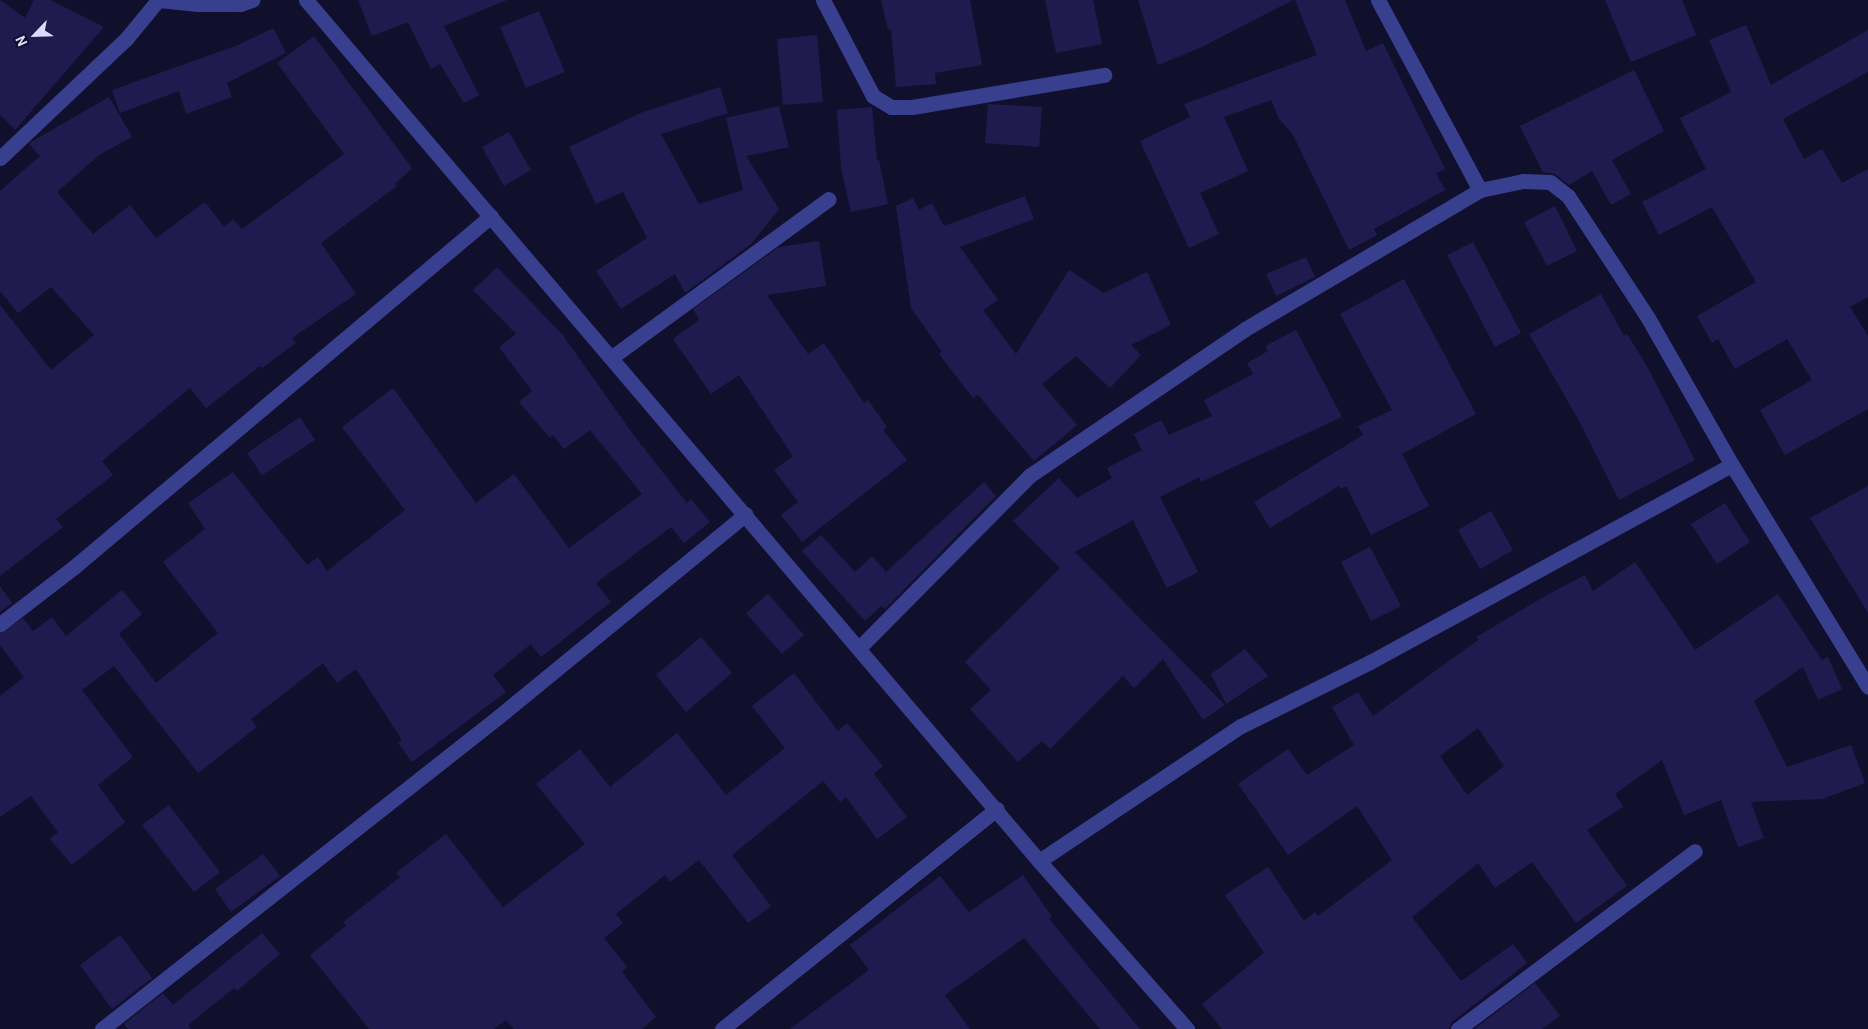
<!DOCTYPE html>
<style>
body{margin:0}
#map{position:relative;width:1868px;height:1029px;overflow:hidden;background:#11102c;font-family:Barlow,sans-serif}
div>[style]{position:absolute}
.building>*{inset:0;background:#1f1b4e}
.street>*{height:15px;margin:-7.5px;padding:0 7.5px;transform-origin:7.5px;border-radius:7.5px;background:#383f8e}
span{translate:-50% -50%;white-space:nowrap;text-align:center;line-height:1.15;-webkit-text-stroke:4px #11102c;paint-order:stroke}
.north{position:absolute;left:10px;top:10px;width:50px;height:50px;-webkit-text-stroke:4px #11102c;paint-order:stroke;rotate:246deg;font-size:14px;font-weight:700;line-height:20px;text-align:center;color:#dbdbff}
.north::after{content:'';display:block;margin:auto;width:18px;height:22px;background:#dbdbff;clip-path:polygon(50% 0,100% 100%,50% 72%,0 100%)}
</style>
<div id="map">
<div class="building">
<i style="clip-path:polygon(0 0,25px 18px,34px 0,50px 0,104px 27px,15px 130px,0 115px)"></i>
<i style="clip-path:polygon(358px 0,507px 0,444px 26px,479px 95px,464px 103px,440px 64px,431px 69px,408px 22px,372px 36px)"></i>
<i style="clip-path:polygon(881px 0,970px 0,982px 65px,935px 73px,936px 84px,896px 87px,891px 29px,888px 30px)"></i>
<i style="clip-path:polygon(1045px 0,1093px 0,1102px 44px,1056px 53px)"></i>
<i style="clip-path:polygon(1138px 0,1293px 0,1200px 48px,1158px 65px)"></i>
<i style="clip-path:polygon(1295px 0,1345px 0,1366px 51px,1383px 43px,1445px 169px,1436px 173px,1445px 190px,1374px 229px,1377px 235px,1349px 250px,1292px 133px,1279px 119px,1271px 100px,1224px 117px,1248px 171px,1200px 193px,1219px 234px,1189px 248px,1140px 141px,1190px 117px,1184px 104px,1317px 55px)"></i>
<i style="clip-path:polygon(1605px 0,1682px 0,1696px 35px,1631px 62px)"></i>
<i style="clip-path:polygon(539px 11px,565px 72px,526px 88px,500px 27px)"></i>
<i style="clip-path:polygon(1746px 25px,1771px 85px,1868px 30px,1868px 72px,1783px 119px,1804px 159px,1822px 149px,1842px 183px,1868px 169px,1868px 297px,1850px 307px,1868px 336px,1868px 409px,1785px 455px,1760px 410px,1812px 380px,1787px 339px,1735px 369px,1718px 339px,1712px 343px,1697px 316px,1756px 282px,1712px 207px,1659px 235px,1642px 202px,1706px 169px,1680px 118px,1731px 92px,1709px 40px)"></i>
<i style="clip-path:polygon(273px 28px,286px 53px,227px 83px,232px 97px,186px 114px,179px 91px,120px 113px,112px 90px,238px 45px)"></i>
<i style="clip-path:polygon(817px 35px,823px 102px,783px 105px,777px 39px)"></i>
<i style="clip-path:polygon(314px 36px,412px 168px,395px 184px,397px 186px,321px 243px,356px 294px,292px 338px,296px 343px,262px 368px,260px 366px,206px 408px,190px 388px,102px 461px,113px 475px,56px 519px,63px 527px,0 576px,0 305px,51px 370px,94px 335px,51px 287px,18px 313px,0 291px,0 191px,40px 156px,29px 144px,31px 142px,109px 97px,132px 137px,99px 155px,57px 192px,93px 234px,130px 205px,156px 238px,205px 202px,224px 227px,233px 219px,242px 229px,344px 154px,277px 63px)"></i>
<i style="clip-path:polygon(1634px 70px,1664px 131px,1612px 160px,1631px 194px,1611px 205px,1592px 171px,1569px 185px,1555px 174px,1543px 172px,1520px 126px)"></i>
<i style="clip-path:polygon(720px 87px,728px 113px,661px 134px,699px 204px,743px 190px,726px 118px,779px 106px,789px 147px,746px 156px,779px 209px,751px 244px,685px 293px,675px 274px,621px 309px,596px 271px,647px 238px,623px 192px,596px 204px,569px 147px,643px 112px)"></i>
<i style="clip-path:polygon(988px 104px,1042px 107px,1039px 147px,985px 143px)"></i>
<i style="clip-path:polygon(872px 107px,877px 160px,879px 160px,888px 204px,851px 212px,841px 168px,837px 110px)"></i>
<i style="clip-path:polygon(509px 132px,531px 170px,504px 186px,482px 147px)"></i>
<i style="clip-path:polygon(1025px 196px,1034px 219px,960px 247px,998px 300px,983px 310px,1016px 354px,1069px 270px,1104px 293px,1147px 272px,1171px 325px,1131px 345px,1141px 355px,1110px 388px,1076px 356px,1042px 384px,1077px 425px,1034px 461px,978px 395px,973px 398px,939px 354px,942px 352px,911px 308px,896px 206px,913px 198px,919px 210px,932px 203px,944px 226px)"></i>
<i style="clip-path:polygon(1555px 206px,1577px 251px,1547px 266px,1524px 222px)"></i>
<i style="clip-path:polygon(819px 241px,826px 286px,767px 295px,808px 354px,824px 343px,864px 403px,868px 400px,887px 427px,883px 430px,907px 460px,802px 542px,781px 515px,798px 502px,774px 470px,793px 456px,739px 375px,711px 394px,673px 339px,699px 320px,693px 309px,779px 247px)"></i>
<i style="clip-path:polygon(1473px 242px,1521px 333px,1495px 347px,1447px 255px)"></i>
<i style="clip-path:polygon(1306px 257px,1315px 277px,1276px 296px,1266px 274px)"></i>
<i style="clip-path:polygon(497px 267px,562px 334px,635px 437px,687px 503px,691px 499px,710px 522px,684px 543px,671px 527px,596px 583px,611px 602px,541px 657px,531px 644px,493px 675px,506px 692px,412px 762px,398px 743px,402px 740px,356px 669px,337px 683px,323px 663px,251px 719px,257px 727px,198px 773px,114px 666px,82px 690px,133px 757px,98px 785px,125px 822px,72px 865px,50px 839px,58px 832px,31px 796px,0 817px,0 696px,24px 677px,0 645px,0 633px,23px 618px,33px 631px,52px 617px,66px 636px,122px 590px,142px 614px,119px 634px,156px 683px,218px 633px,163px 562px,205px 529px,188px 503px,233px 472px,307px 565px,318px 557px,327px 571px,405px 510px,342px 427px,393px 388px,476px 503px,514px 474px,569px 548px,642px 494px,590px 430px,564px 449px,553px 435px,550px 438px,519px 402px,532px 391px,499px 347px,516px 334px,473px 290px)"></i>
<i style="clip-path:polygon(1404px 279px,1476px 414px,1402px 454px,1429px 506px,1371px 535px,1346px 486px,1341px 489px,1339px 486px,1270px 528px,1254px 502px,1363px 435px,1358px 426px,1392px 410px,1340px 314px)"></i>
<i style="clip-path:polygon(1601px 294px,1624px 336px,1627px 334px,1648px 368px,1695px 460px,1619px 500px,1578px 419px,1529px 334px)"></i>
<i style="clip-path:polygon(1296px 330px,1342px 417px,1201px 482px,1199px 477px,1160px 497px,1198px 572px,1167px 588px,1133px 520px,1075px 552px,1225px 705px,1203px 720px,1163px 659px,1134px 688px,1123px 676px,1050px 749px,1042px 741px,1018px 762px,970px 709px,991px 690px,965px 662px,1060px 568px,1013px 521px,1059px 478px,1077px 498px,1112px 478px,1107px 468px,1142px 450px,1134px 434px,1161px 420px,1169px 435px,1212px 416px,1204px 400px,1253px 374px,1247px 363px,1268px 351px,1265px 346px)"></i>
<i style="clip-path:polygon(300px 417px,315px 440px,262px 475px,247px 453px)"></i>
<i style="clip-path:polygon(984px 482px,996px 496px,885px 609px,881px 606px,865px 621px,802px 551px,821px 535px,855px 572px,872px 556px,886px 572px)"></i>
<i style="clip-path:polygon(1868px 486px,1868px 613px,1810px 518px)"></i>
<i style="clip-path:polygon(1725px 503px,1750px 542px,1717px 564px,1691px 524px)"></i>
<i style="clip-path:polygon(1491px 511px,1513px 550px,1480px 569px,1458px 530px)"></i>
<i style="clip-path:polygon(1370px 547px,1401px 606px,1371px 621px,1341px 562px)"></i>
<i style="clip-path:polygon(evenodd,1635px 562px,1695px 650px,1778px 594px,1822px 660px,1828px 657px,1842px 689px,1818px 700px,1803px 667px,1754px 701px,1787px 767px,1851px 745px,1865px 783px,1822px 799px,1751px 802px,1764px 838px,1738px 847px,1721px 800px,1684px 815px,1662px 760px,1615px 794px,1623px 807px,1587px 830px,1627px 886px,1576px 923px,1532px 862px,1495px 888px,1478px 863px,1412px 917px,1461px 981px,1513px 944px,1527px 963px,1452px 1022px,1449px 1029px,1222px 1029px,1202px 1004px,1264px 953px,1225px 895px,1268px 867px,1304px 921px,1315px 912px,1318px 916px,1392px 860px,1357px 806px,1288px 855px,1238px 784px,1288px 749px,1307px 775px,1354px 745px,1332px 707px,1358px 692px,1373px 716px,1478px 640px,1476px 637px,1547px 595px,1585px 575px,1593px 591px,1635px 562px,1478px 728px,1504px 766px,1467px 795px,1440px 756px,1478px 728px)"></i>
<i style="clip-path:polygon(0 586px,12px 603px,0 612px)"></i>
<i style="clip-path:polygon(768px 594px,804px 635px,782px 654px,746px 613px)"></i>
<i style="clip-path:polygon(701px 637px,732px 673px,686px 712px,656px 675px)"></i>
<i style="clip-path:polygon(1245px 649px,1268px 676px,1226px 704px,1211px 674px)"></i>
<i style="clip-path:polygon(794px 673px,838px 731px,847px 723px,883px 766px,874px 774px,907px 817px,877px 839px,846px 797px,840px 802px,823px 781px,732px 855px,771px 906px,748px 923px,699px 860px,670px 882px,665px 875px,616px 914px,623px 923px,604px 938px,627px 967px,622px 972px,656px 1017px,642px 1029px,514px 1029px,506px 1020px,494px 1029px,369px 1029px,310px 955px,346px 926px,343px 922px,400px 877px,396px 873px,446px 834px,503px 907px,585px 844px,536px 784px,580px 749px,610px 787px,677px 733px,726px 795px,785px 748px,752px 706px)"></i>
<i style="clip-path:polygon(169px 805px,220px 872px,194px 892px,142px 825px)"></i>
<i style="clip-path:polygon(263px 854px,280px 876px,231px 912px,215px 889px)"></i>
<i style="clip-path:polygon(1023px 875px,1052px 917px,1049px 919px,1140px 1029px,1100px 1029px,1024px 938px,945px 995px,970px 1029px,790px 1029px,869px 970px,850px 945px,940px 876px,969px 912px)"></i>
<i style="clip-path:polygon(262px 933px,280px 954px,237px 991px,234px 988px,188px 1025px,191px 1029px,128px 1029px,124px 1024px,163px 993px,173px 1005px)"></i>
<i style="clip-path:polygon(120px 935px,152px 978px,112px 1009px,80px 965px)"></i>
<i style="clip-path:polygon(1535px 983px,1560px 1016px,1542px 1029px,1474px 1029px)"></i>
</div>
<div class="street">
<i style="left:159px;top:0;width:39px;rotate:6deg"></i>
<i style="left:198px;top:4px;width:42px"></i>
<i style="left:240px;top:4px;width:13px;rotate:-18deg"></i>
<i style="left:306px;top:0;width:1131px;rotate:49.59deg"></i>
<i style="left:1039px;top:861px;width:224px;rotate:48.6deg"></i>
<i style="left:823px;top:0;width:108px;rotate:62.5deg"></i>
<i style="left:873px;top:96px;width:21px;rotate:31deg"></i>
<i style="left:891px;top:107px;width:21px"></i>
<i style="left:912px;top:107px;width:195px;rotate:-9.5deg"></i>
<i style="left:1378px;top:0;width:216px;rotate:61.8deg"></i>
<i style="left:0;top:158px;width:173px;rotate:-43.4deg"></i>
<i style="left:126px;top:39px;width:50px;rotate:-50.6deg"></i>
<i style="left:612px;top:357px;width:268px;rotate:-36.1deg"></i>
<i style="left:0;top:624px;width:93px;rotate:-37.6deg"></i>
<i style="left:74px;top:567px;width:545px;rotate:-40.09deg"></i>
<i style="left:859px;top:648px;width:242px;rotate:-45.3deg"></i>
<i style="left:1029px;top:476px;width:261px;rotate:-34.2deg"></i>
<i style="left:1245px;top:329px;width:273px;rotate:-30.6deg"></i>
<i style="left:1480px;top:190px;width:44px;rotate:-11.8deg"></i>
<i style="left:1523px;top:181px;width:27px;rotate:2deg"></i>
<i style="left:1550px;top:182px;width:23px;rotate:38deg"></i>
<i style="left:1568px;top:196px;width:146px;rotate:56.7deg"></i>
<i style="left:1648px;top:318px;width:169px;rotate:60.3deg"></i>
<i style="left:1732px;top:465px;width:260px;rotate:58.5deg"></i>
<i style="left:1039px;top:861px;width:243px;rotate:-33.8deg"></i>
<i style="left:1241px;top:726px;width:144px;rotate:-26.4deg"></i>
<i style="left:1370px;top:662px;width:412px;rotate:-28.6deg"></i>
<i style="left:102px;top:1029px;width:504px;rotate:-38.23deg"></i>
<i style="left:498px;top:717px;width:320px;rotate:-39.3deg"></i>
<i style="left:722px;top:1029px;width:352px;rotate:-38.7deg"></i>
<i style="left:1458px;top:1029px;width:296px;rotate:-36.9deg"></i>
</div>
<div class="north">N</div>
</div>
